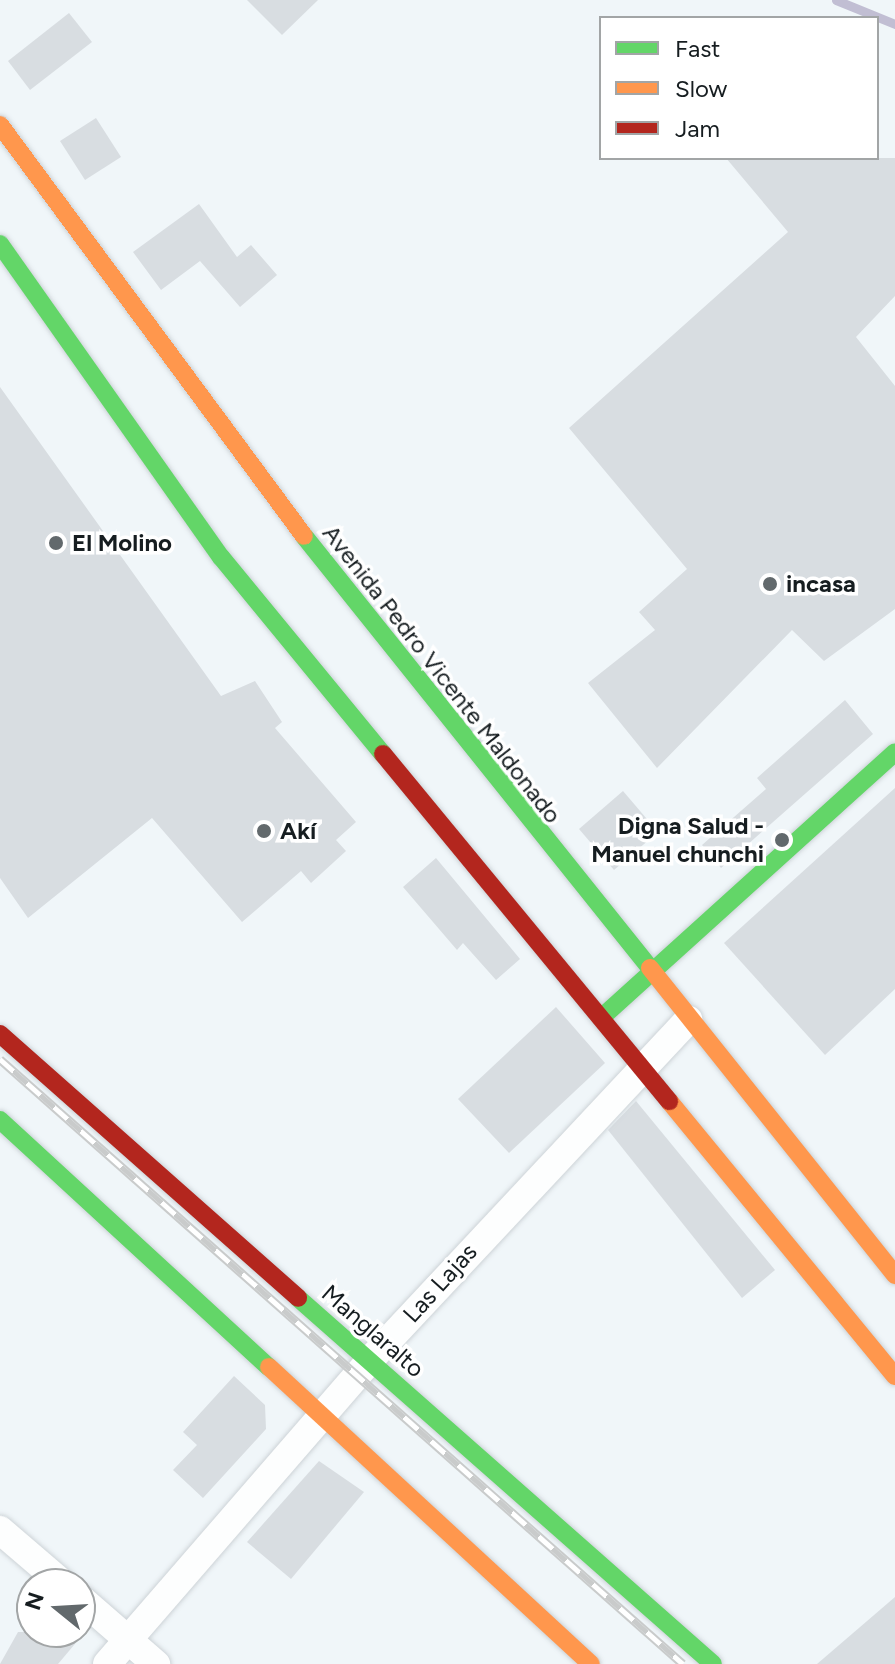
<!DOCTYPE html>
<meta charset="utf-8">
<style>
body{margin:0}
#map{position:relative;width:895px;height:1664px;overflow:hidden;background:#f0f6f9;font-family:Figtree,sans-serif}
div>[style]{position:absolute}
.stream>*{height:9px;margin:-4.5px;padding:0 4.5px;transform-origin:4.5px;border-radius:4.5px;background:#c1bed3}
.building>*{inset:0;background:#d8dde1}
.roads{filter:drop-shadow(0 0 2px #cdd3d7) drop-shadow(0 0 2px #cdd3d7)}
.street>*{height:28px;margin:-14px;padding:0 14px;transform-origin:14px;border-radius:14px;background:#fdfefe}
.fast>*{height:18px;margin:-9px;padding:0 9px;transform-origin:9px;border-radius:9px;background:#63d668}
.slow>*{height:18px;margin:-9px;padding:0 9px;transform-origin:9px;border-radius:9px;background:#ff974d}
.jam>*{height:18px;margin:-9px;padding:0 9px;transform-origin:9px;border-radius:9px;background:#b3261e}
.rail>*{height:9px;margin-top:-4.5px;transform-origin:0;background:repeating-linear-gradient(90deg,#fff 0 18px,#c9cbcb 0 36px);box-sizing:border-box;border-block:2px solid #c9cbcb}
.dots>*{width:22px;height:22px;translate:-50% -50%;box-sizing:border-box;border:4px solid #fff;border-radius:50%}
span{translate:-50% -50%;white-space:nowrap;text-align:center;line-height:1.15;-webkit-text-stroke:7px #fff;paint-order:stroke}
.poi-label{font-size:24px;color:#161d20;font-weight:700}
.left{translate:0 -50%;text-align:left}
.right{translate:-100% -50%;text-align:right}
.street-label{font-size:24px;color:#161d20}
.legend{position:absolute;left:599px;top:16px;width:280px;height:144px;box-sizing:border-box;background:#fff;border:2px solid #a2a5a6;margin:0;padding:10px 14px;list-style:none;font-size:24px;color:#161d20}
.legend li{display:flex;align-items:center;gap:16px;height:40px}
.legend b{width:40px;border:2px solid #a2a5a6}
.north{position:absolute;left:16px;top:1568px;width:80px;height:80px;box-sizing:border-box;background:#fff;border:2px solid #a2a5a6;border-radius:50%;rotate:288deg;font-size:22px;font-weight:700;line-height:32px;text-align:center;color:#161d20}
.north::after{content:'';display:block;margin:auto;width:28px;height:36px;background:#62696c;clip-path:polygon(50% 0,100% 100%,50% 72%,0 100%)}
</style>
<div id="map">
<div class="stream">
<i style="left:836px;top:0;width:64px;rotate:22.1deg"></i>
</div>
<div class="building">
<i style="clip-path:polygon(247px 0,318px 0,282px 35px)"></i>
<i style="clip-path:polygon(69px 13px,92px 42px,30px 90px,8px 61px)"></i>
<i style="clip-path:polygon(96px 118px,121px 157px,85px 180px,60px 141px)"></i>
<i style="clip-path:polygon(726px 158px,895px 158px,895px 296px,856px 337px,895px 386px,895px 609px,824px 661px,792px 630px,657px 768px,588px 683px,655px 630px,639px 612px,687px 569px,569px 428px,788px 232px)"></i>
<i style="clip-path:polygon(199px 204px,237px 257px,251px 245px,277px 275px,240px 307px,200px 261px,161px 290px,133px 252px)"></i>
<i style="clip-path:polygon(0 387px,221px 696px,255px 681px,282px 722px,275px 728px,356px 822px,336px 840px,346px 851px,311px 883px,301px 871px,242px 922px,152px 818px,28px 918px,0 878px)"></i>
<i style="clip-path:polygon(845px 700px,873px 734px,721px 868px,702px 845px,766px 789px,757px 778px)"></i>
<i style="clip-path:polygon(895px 788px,895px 989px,825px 1055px,724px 943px)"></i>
<i style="clip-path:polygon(623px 791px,658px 832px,614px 870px,579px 829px)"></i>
<i style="clip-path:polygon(436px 858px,520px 959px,496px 980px,463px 943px,457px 950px,403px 887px)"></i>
<i style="clip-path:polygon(556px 1007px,605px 1063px,509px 1153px,458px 1099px)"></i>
<i style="clip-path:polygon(636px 1101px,775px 1270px,742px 1298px,608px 1130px)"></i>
<i style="clip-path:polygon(234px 1376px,265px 1405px,266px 1429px,203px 1498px,173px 1470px,197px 1445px,183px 1432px)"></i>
<i style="clip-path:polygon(319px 1461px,364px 1492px,291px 1579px,247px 1542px)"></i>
<i style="clip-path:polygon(895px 1597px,895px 1664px,817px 1664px)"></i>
<i style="clip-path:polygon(18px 1632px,85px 1632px,58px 1664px,0 1664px)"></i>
</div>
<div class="roads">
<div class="street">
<i style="left:0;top:1530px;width:83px;rotate:40.6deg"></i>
<i style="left:80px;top:1598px;width:101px;rotate:41deg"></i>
<i style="left:107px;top:1664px;width:402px;rotate:-49.1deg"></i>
<i style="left:370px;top:1360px;width:466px;rotate:-46.9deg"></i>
</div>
<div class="fast">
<i style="left:0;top:244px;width:383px;rotate:54.8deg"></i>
<i style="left:221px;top:557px;width:255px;rotate:50.6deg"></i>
<i style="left:304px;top:536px;width:553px;rotate:51.31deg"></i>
<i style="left:601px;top:1018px;width:396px;rotate:-42.1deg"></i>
<i style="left:0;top:1120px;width:365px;rotate:42.6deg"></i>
<i style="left:298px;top:1298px;width:553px;rotate:41.41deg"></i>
</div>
<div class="slow">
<i style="left:0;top:125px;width:511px;rotate:53.51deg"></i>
<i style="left:650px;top:968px;width:393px;rotate:51.4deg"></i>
<i style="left:669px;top:1101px;width:356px;rotate:50.6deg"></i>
<i style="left:269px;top:1367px;width:438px;rotate:42.7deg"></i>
</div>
<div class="jam">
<i style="left:383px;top:754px;width:450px;rotate:50.5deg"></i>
<i style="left:0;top:1034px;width:398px;rotate:41.5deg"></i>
</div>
</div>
<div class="rail">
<i style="left:0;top:1059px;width:912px;rotate:41.53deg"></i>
</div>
<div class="dots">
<i style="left:56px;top:543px;background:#62696c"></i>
<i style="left:770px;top:584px;background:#62696c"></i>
<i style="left:264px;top:831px;background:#62696c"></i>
<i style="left:782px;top:840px;background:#62696c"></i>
</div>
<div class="poi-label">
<span class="left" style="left:72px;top:543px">El Molino</span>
<span class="left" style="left:786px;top:584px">incasa</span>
<span class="right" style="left:764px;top:840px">Digna Salud -<br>Manuel chunchi</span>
<span class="left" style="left:280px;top:831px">Akí</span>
</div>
<div class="street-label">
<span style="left:442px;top:674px;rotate:52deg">Avenida Pedro Vicente Maldonado</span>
<span style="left:440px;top:1283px;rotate:-48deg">Las Lajas</span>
<span style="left:373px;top:1331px;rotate:41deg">Manglaralto</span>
</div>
<ul class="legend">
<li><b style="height:10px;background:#63d668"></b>Fast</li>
<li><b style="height:10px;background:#ff974d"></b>Slow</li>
<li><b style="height:10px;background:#b3261e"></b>Jam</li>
</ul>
<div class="north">N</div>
</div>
